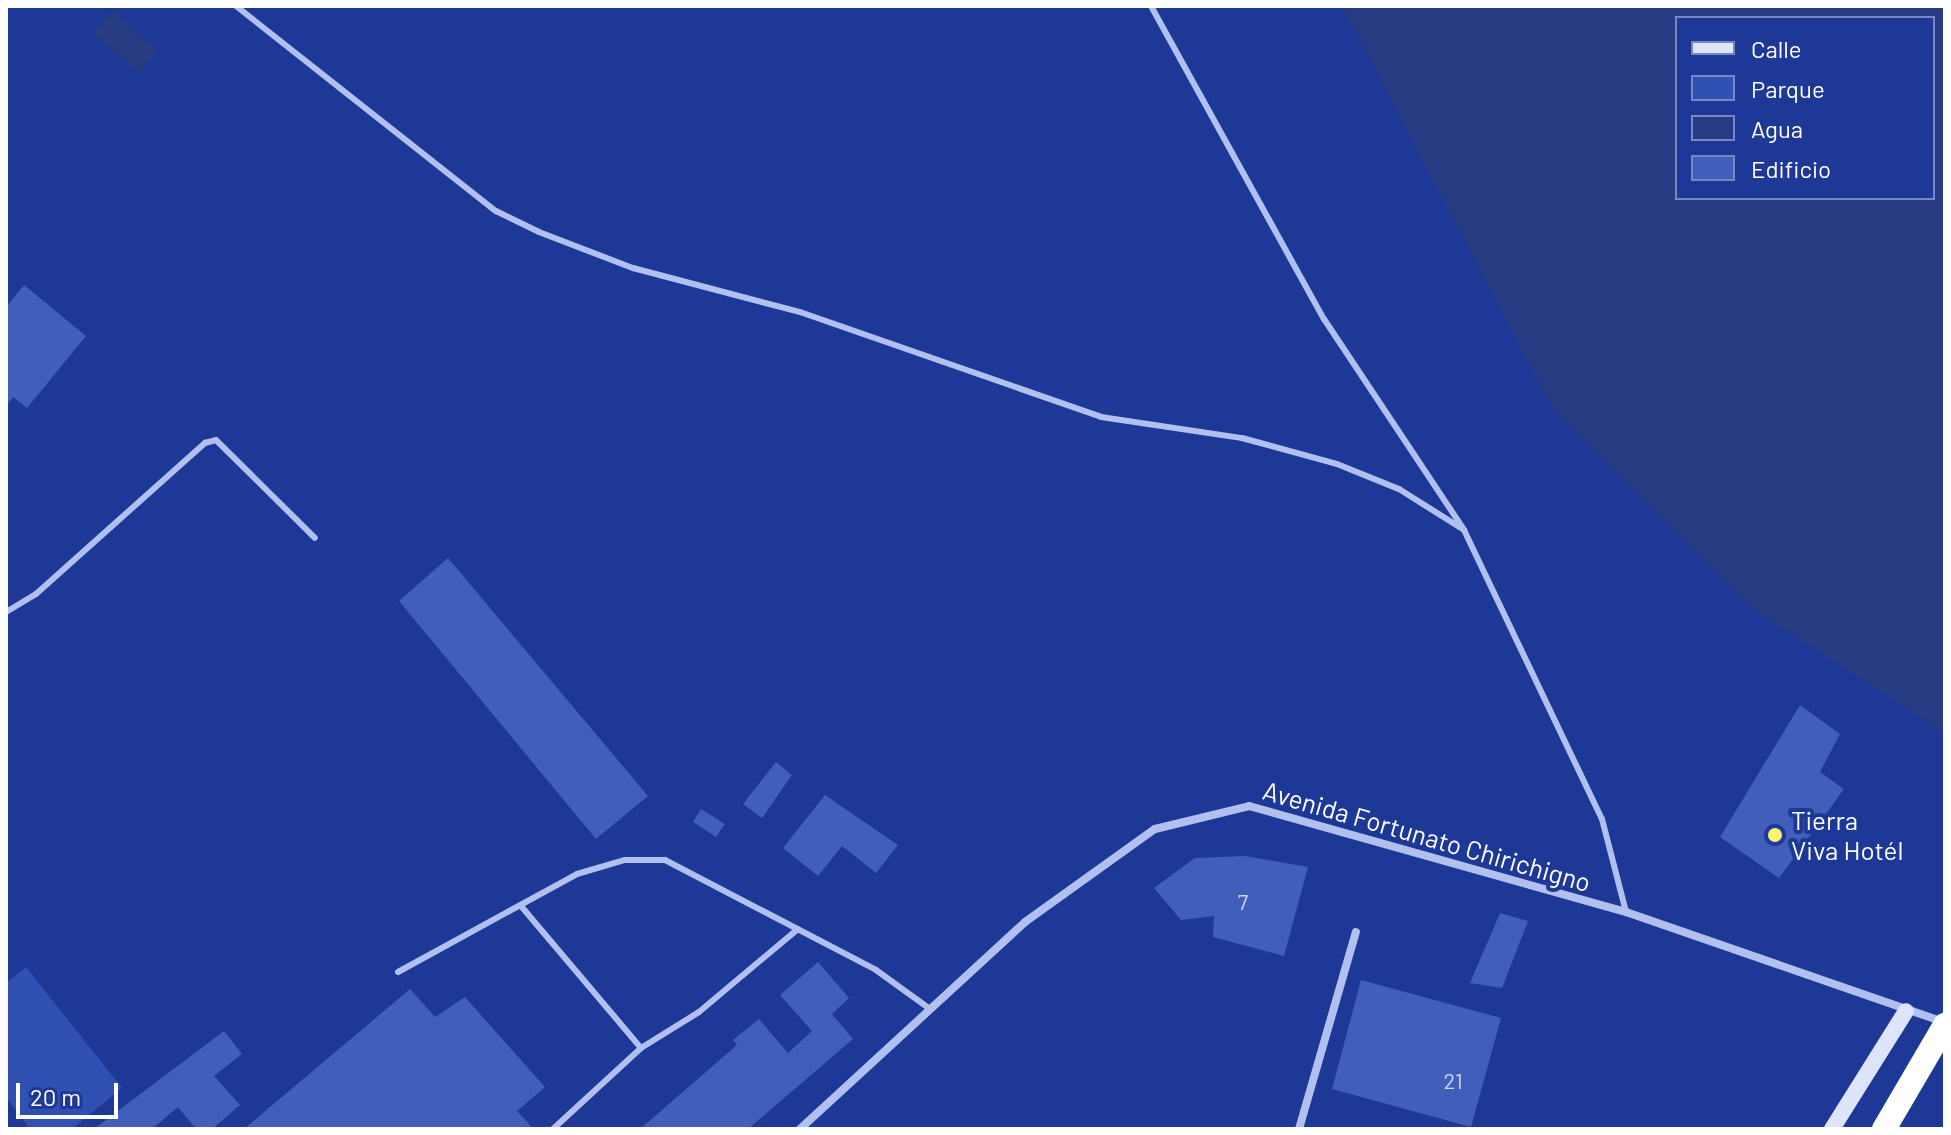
<!DOCTYPE html>
<meta charset="utf-8">
<style>
body{margin:0}
#map{position:relative;width:1951px;height:1135px;overflow:hidden;background:#1d3896;font-family:Barlow,sans-serif}
div>[style]{position:absolute}
.green>*{inset:0;background:#3150b4}
.water>*{inset:0;background:#283c84}
.building>*{inset:0;background:#425ebb}
.lane>*{height:6px;margin:-3px;padding:0 3px;transform-origin:3px;border-radius:3px;background:#b1c0ef}
.street>*{height:8px;margin:-4px;padding:0 4px;transform-origin:4px;border-radius:4px;background:#b1c0ef}
.secondary>*{height:16px;margin:-8px;padding:0 8px;transform-origin:8px;border-radius:8px;background:#dee4fb}
.highway>*{height:24px;margin:-12px;padding:0 12px;transform-origin:12px;border-radius:12px;background:#fff}
.dots>*{width:22px;height:22px;translate:-50% -50%;box-sizing:border-box;border:4px solid #1d3896;border-radius:50%}
span{translate:-50% -50%;white-space:nowrap;text-align:center;line-height:1.15;-webkit-text-stroke:8px #1d3896;paint-order:stroke}
.number-label{font-size:22px;color:#d0d7ee}
.number-label span{-webkit-text-stroke-width:0}
.poi-label{font-size:26px;color:#fff}
.left{translate:0 -50%;text-align:left}
.street-label{font-size:26px;color:#fff}
.frame{position:absolute;inset:0;border:8px solid #fff;pointer-events:none}
.legend{position:absolute;left:1675px;top:16px;width:260px;height:184px;box-sizing:border-box;background:#1d3896;border:2px solid #7788c0;margin:0;padding:10px 14px;list-style:none;font-size:24px;color:#fff}
.legend li{display:flex;align-items:center;gap:16px;height:40px}
.legend b{width:40px;border:2px solid #7788c0}
.scale{position:absolute;left:16px;top:1083px;width:102px;height:36px;box-sizing:border-box;border:4px solid #fff;border-top:0;padding-left:10px;font-size:24px;line-height:28px;white-space:nowrap;color:#fff;-webkit-text-stroke:6px #1d3896;paint-order:stroke}
</style>
<div id="map">
<div class="green">
<i style="clip-path:polygon(26px 967px,122px 1088px,72px 1129px,30px 1129px,6px 1097px,6px 983px)"></i>
</div>
<div class="water">
<i style="clip-path:polygon(evenodd,1342px 6px,1945px 6px,1945px 733px,1751px 608px,1552px 408px,1342px 6px,1677px 18px,1933px 18px,1933px 198px,1677px 198px,1677px 18px)"></i>
<i style="clip-path:polygon(112px 11px,158px 50px,139px 73px,93px 34px)"></i>
</div>
<div class="building">
<i style="clip-path:polygon(24px 285px,86px 336px,27px 408px,13px 397px,6px 406px,6px 307px)"></i>
<i style="clip-path:polygon(448px 558px,648px 796px,596px 839px,399px 601px)"></i>
<i style="clip-path:polygon(1800px 705px,1840px 734px,1820px 772px,1844px 789px,1779px 878px,1720px 837px)"></i>
<i style="clip-path:polygon(776px 762px,792px 775px,762px 818px,743px 804px)"></i>
<i style="clip-path:polygon(825px 795px,898px 845px,876px 873px,842px 846px,818px 876px,783px 848px)"></i>
<i style="clip-path:polygon(701px 809px,725px 824px,716px 837px,693px 822px)"></i>
<i style="clip-path:polygon(1245px 856px,1308px 867px,1284px 956px,1213px 937px,1214px 916px,1181px 920px,1154px 888px,1195px 858px)"></i>
<i style="clip-path:polygon(1500px 913px,1528px 921px,1502px 988px,1470px 983px)"></i>
<i style="clip-path:polygon(818px 962px,849px 998px,832px 1014px,853px 1039px,748px 1129px,640px 1129px,737px 1045px,733px 1040px,759px 1019px,788px 1053px,812px 1031px,780px 995px)"></i>
<i style="clip-path:polygon(1361px 980px,1501px 1018px,1471px 1127px,1332px 1089px)"></i>
<i style="clip-path:polygon(410px 989px,435px 1017px,465px 997px,545px 1087px,517px 1111px,531px 1126px,527px 1129px,244px 1129px)"></i>
<i style="clip-path:polygon(224px 1031px,242px 1054px,214px 1076px,240px 1105px,212px 1129px,196px 1129px,178px 1107px,152px 1129px,94px 1129px)"></i>
</div>
<div class="lane">
<i style="left:236px;top:6px;width:331px;rotate:38.3deg"></i>
<i style="left:496px;top:211px;width:48px;rotate:26deg"></i>
<i style="left:539px;top:232px;width:101px;rotate:21deg"></i>
<i style="left:633px;top:268px;width:173px;rotate:14.8deg"></i>
<i style="left:800px;top:312px;width:319px;rotate:19.2deg"></i>
<i style="left:1101px;top:417px;width:143px;rotate:8.5deg"></i>
<i style="left:1242px;top:438px;width:98px;rotate:15.3deg"></i>
<i style="left:1337px;top:464px;width:67px;rotate:22deg"></i>
<i style="left:1399px;top:489px;width:77px;rotate:32.2deg"></i>
<i style="left:1151px;top:6px;width:358px;rotate:61.1deg"></i>
<i style="left:1324px;top:319px;width:253px;rotate:56.4deg"></i>
<i style="left:1464px;top:530px;width:320px;rotate:64.5deg"></i>
<i style="left:1602px;top:819px;width:96px;rotate:75.5deg"></i>
<i style="left:6px;top:612px;width:35px;rotate:-31deg"></i>
<i style="left:36px;top:594px;width:227px;rotate:-41.8deg"></i>
<i style="left:205px;top:443px;width:11px;rotate:-15deg"></i>
<i style="left:216px;top:440px;width:139px;rotate:44.7deg"></i>
<i style="left:521px;top:906px;width:186px;rotate:49.8deg"></i>
<i style="left:398px;top:972px;width:204px;rotate:-28.7deg"></i>
<i style="left:577px;top:874px;width:50px;rotate:-16.3deg"></i>
<i style="left:625px;top:860px;width:40px"></i>
<i style="left:665px;top:860px;width:238px;rotate:27.5deg"></i>
<i style="left:876px;top:970px;width:67px;rotate:35.8deg"></i>
<i style="left:553px;top:1129px;width:120px;rotate:-42.6deg"></i>
<i style="left:641px;top:1048px;width:68px;rotate:-31.8deg"></i>
<i style="left:699px;top:1012px;width:129px;rotate:-40deg"></i>
</div>
<div class="street">
<i style="left:800px;top:1129px;width:306px;rotate:-42.6deg"></i>
<i style="left:1025px;top:922px;width:160px;rotate:-35.6deg"></i>
<i style="left:1155px;top:829px;width:97px;rotate:-13.7deg"></i>
<i style="left:1249px;top:806px;width:392px;rotate:15.7deg"></i>
<i style="left:1626px;top:912px;width:336px;rotate:19.1deg"></i>
<i style="left:1299px;top:1129px;width:205px;rotate:-73.9deg"></i>
</div>
<div class="secondary">
<i style="left:1832px;top:1129px;width:139px;rotate:-57.9deg"></i>
</div>
<div class="highway">
<i style="left:1884px;top:1129px;width:121px;rotate:-59.6deg"></i>
</div>
<div class="dots">
<i style="left:1775px;top:835px;background:#fef370"></i>
</div>
<div class="number-label">
<span style="left:1243px;top:902px">7</span>
<span style="left:1453px;top:1081px">21</span>
</div>
<div class="poi-label">
<span class="left" style="left:1791px;top:835px">Tierra<br>Viva Hotél</span>
</div>
<div class="street-label">
<span style="left:1427px;top:836px;rotate:16deg">Avenida Fortunato Chirichigno</span>
</div>
<div class="frame"></div>
<ul class="legend">
<li><b style="height:10px;background:#dee4fb"></b>Calle</li>
<li><b style="height:22px;background:#3150b4"></b>Parque</li>
<li><b style="height:22px;background:#283c84"></b>Agua</li>
<li><b style="height:22px;background:#425ebb"></b>Edificio</li>
</ul>
<div class="scale">20 m</div>
</div>
